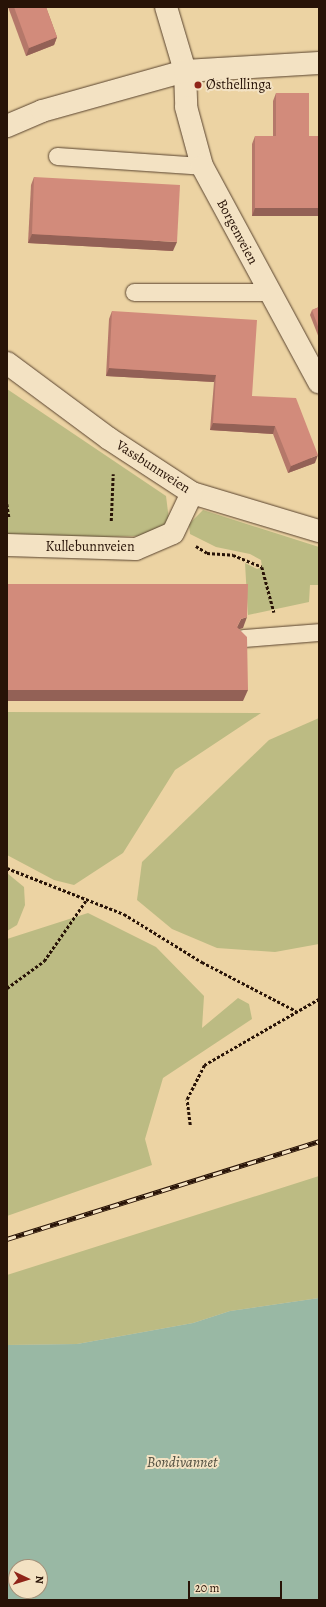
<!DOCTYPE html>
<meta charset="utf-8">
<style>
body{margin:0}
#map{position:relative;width:326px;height:1607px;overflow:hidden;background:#ecd3a3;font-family:Alegreya,serif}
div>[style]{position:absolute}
.green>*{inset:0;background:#bcbb83}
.water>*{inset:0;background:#99b8a4}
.path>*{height:2.5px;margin-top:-1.25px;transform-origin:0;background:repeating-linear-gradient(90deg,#281307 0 3px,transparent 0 5px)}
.roads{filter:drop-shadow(0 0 1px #59432e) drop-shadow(0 0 1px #59432e)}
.lane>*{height:17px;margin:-8.5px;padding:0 8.5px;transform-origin:8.5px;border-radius:8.5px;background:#f3e2c3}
.street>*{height:22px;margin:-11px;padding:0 11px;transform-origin:11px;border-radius:11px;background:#f3e2c3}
.rail>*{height:4.5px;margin-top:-2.25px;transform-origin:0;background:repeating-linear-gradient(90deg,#f3e2c3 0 9px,#281307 0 18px);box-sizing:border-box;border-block:1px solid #281307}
.wall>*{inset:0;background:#b5786a}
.shaded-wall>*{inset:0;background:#936156}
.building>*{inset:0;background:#d28b7b}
.dots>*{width:11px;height:11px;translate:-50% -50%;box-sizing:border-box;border:2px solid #f3e2c3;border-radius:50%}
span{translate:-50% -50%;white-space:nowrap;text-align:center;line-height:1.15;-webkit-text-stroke:4px #f3e2c3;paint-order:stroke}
.poi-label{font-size:14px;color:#281307}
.left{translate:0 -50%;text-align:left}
.street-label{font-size:14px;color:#281307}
.water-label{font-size:15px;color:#504d3e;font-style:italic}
.frame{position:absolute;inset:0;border:8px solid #281307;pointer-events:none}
.north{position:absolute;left:8px;top:1559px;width:40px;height:40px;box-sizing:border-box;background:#f3e2c3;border:1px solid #a28f78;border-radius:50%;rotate:94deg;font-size:11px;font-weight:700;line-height:16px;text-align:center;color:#281307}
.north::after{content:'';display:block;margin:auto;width:14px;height:18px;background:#8f2418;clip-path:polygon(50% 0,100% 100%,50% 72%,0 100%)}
.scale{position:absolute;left:188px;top:1581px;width:94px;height:18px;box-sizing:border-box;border:2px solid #281307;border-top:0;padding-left:5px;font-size:12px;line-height:14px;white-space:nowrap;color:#281307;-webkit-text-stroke:3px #f3e2c3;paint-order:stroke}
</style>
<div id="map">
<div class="green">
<i style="clip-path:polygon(7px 389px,166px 496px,169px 520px,159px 529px,141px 536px,7px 539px)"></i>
<i style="clip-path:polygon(203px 510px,319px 547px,319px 585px,310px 585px,309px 602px,248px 615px,245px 563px,257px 569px,262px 567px,261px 560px,250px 554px,216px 547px,190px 534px,189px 524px)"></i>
<i style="clip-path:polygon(7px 712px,261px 713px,175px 770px,123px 853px,74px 885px,54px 880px,7px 855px)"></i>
<i style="clip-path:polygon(319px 718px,319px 944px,275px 952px,217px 948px,172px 929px,137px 900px,142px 862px,269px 740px)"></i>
<i style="clip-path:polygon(7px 873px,24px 887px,25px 905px,17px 925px,7px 931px)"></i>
<i style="clip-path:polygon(88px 913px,156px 947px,204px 996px,202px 1028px,238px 998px,249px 1004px,252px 1019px,163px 1078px,145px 1139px,152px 1165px,7px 1216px,7px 939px)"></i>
<i style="clip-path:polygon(319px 1176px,319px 1298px,230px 1311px,193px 1323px,77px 1344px,7px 1345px,7px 1275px)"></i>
</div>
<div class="water">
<i style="clip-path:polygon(evenodd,319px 1298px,319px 1600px,7px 1600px,7px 1345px,77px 1344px,193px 1323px,230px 1311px,319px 1298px,16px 1567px,40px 1567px,40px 1591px,16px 1591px,16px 1567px)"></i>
</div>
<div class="path">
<i style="left:7px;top:504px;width:13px;rotate:81deg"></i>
<i style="left:111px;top:521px;width:47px;rotate:-87.6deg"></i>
<i style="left:196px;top:546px;width:13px;rotate:32deg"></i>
<i style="left:207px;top:553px;width:26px;rotate:4deg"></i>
<i style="left:233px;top:555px;width:31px;rotate:22deg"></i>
<i style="left:262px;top:567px;width:47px;rotate:75.1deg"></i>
<i style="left:7px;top:868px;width:126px;rotate:21.5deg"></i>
<i style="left:124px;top:914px;width:92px;rotate:31.6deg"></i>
<i style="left:202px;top:962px;width:106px;rotate:27.5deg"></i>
<i style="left:7px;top:988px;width:46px;rotate:-36.1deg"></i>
<i style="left:44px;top:961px;width:75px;rotate:-55.3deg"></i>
<i style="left:190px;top:1125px;width:26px;rotate:-97deg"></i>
<i style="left:187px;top:1099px;width:38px;rotate:-63deg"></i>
<i style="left:204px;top:1065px;width:133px;rotate:-29.9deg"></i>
</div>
<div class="roads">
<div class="lane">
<i style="left:57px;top:156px;width:145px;rotate:3.9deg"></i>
<i style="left:134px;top:292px;width:136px"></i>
<i style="left:243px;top:638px;width:76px;rotate:-4.5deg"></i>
</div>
<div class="street">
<i style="left:166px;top:7px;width:67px;rotate:73.5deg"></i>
<i style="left:185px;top:71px;width:36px;rotate:88deg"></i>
<i style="left:186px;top:107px;width:61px;rotate:74.8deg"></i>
<i style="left:202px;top:166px;width:246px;rotate:61.6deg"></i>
<i style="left:7px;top:126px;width:38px;rotate:-23deg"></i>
<i style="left:42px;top:111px;width:148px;rotate:-15.6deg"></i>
<i style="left:185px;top:71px;width:134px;rotate:-3.4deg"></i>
<i style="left:7px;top:363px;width:126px;rotate:36.6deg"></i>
<i style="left:108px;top:438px;width:100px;rotate:33.2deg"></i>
<i style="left:192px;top:493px;width:133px;rotate:16.7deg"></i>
<i style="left:7px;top:545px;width:129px;rotate:1.8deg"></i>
<i style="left:136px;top:549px;width:40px;rotate:-23.4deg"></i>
<i style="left:173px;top:533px;width:44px;rotate:-64.6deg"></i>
</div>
</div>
<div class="rail">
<i style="left:7px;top:1239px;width:327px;rotate:-17.4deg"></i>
</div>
<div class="wall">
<i style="clip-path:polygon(8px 7px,46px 7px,57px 37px,54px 45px,26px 56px)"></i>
<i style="clip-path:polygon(276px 93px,309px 136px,319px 136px,319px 216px,252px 216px,252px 144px,255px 136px,273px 136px,273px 101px)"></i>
<i style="clip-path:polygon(34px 177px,173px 251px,28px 243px,31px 185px)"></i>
<i style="clip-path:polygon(319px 307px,319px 338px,310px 315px,312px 310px)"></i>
<i style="clip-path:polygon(112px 311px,252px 396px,315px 463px,288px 473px,273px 434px,210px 430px,214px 382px,106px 376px,109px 319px)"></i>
</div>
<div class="shaded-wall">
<i style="clip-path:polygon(57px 37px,54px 45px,26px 56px,29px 48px)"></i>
<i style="clip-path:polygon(255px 208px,319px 208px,319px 216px,252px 216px)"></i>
<i style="clip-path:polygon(32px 234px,177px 242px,173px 251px,28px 243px)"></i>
<i style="clip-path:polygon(109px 368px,216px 375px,214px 382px,106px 376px)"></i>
<i style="clip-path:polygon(213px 423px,275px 426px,273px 434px,210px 430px)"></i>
<i style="clip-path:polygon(318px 455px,315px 463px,288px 473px,291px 466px)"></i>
<i style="clip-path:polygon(247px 617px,243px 628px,237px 630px,237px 627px,241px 619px)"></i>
<i style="clip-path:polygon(7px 690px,248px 690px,243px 701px,7px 701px)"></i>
</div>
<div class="building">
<i style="clip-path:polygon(14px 7px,46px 7px,57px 37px,29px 48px)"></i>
<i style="clip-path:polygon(276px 93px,309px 93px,309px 136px,319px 136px,319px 208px,255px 208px,255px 136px,276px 136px)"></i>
<i style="clip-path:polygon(34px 177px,180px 185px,177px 242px,32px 234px)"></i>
<i style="clip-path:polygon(319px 307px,319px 329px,312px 310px)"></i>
<i style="clip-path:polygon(112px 311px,257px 320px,252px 396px,296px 398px,318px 455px,291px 466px,275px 426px,213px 423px,216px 375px,109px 368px)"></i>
<i style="clip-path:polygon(7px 584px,248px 584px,247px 617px,241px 619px,237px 627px,247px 637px,248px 690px,7px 690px)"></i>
</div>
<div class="dots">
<i style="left:198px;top:85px;background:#8f2418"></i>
</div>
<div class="poi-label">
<span class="left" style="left:206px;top:85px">Østhellinga</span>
</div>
<div class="street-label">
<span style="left:237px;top:232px;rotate:62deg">Borgenveien</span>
<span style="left:153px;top:467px;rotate:33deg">Vassbunnveien</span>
<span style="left:90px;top:547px">Kullebunnveien</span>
</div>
<div class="water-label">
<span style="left:182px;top:1463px">Bondivannet</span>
</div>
<div class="frame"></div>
<div class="north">N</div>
<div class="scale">20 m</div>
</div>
